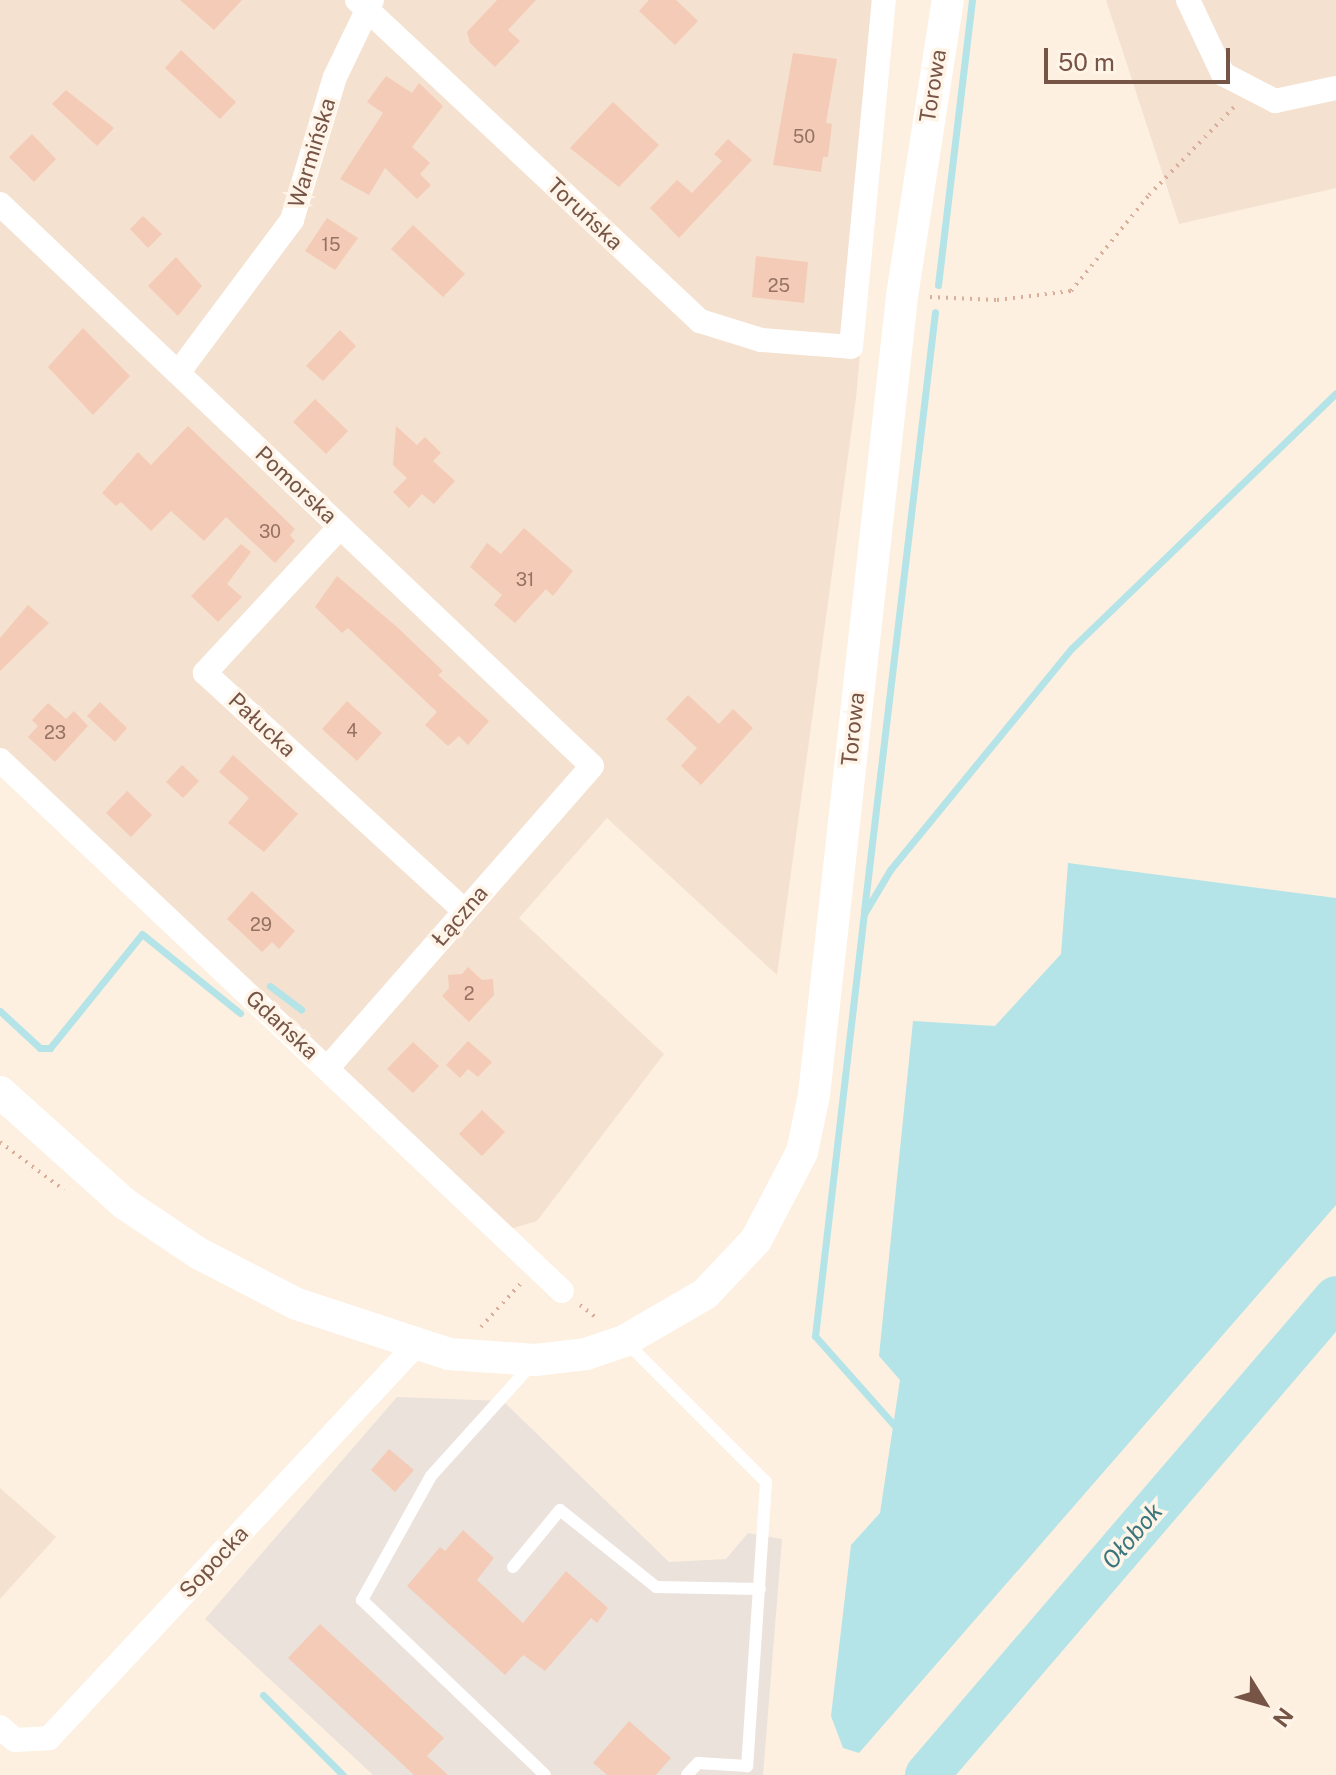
<!DOCTYPE html>
<meta charset="utf-8">
<style>
body{margin:0}
#map{position:relative;width:1336px;height:1775px;overflow:hidden;background:#fdf0e0;font-family:"Public Sans",sans-serif}
div>[style]{position:absolute}
.residential>*{inset:0;background:#f5e1cf}
.industrial>*{inset:0;background:#ece2dc}
.water>*{inset:0;background:#b4e4e8}
.stream>*{height:7px;margin:-3.5px;padding:0 3.5px;transform-origin:3.5px;border-radius:3.5px;background:#b4e4e8}
.river>*{height:44px;margin:-22px;padding:0 22px;transform-origin:22px;border-radius:22px;background:#b4e4e8}
.building>*{inset:0;background:#f4cbb7}
.path>*{height:4px;margin-top:-2px;transform-origin:0;background:repeating-linear-gradient(90deg,#d9ae9a 0 2px,transparent 0 8px)}
.service>*{height:12px;margin:-6px;padding:0 6px;transform-origin:6px;border-radius:6px;background:#fff}
.minor>*{height:24px;margin:-12px;padding:0 12px;transform-origin:12px;border-radius:12px;background:#fff}
.tertiary>*{height:32px;margin:-16px;padding:0 16px;transform-origin:16px;border-radius:16px;background:#fff}
span{translate:-50% -50%;white-space:nowrap;text-align:center;line-height:1.15;-webkit-text-stroke:7px #fff4e8;paint-order:stroke}
.number-label{font-size:18px;color:#967262}
.number-label span{-webkit-text-stroke-width:0}
.street-label{font-size:22px;color:#765446}
.water-label{font-size:24px;color:#3a767c;font-style:italic}
.north{position:absolute;left:1224px;top:1663px;width:80px;height:80px;-webkit-text-stroke:6px #fff4e8;paint-order:stroke;rotate:127deg;font-size:22px;font-weight:700;line-height:32px;text-align:center;color:#765446}
.north::after{content:'';display:block;margin:auto;width:28px;height:36px;background:#765446;clip-path:polygon(50% 0,100% 100%,50% 72%,0 100%)}
.scale{position:absolute;left:1044px;top:48px;width:186px;height:36px;box-sizing:border-box;border:4px solid #765446;border-top:0;padding-left:10px;font-size:24px;line-height:28px;white-space:nowrap;color:#765446;-webkit-text-stroke:6px #fff4e8;paint-order:stroke}
</style>
<div id="map">
<div class="residential">
<i style="clip-path:polygon(0 0,892px 0,856px 398px,777px 975px,607px 818px,519px 918px,664px 1054px,537px 1221px,490px 1235px,0 775px)"></i>
<i style="clip-path:polygon(1106px 0,1336px 0,1336px 188px,1179px 224px)"></i>
<i style="clip-path:polygon(0 1488px,56px 1537px,0 1599px)"></i>
</div>
<div class="industrial">
<i style="clip-path:polygon(397px 1397px,503px 1401px,669px 1562px,726px 1559px,748px 1533px,782px 1539px,763px 1775px,373px 1775px,205px 1619px)"></i>
</div>
<div class="water">
<i style="clip-path:polygon(1068px 863px,1336px 898px,1336px 1205px,859px 1753px,843px 1748px,831px 1716px,851px 1545px,880px 1513px,900px 1380px,879px 1356px,913px 1021px,995px 1026px,1061px 954px)"></i>
</div>
<div class="stream">
<i style="left:938px;top:285px;width:287px;rotate:-83.2deg"></i>
<i style="left:864px;top:911px;width:603px;rotate:-83.24deg"></i>
<i style="left:270px;top:986px;width:39px;rotate:37deg"></i>
<i style="left:0;top:1011px;width:54px;rotate:42.8deg"></i>
<i style="left:40px;top:1048px;width:10px"></i>
<i style="left:50px;top:1048px;width:146px;rotate:-51.1deg"></i>
<i style="left:142px;top:934px;width:126px;rotate:38.9deg"></i>
<i style="left:894px;top:1425px;width:119px;rotate:-131.6deg"></i>
<i style="left:815px;top:1336px;width:425px;rotate:-83.4deg"></i>
<i style="left:864px;top:914px;width:51px;rotate:-59.4deg"></i>
<i style="left:890px;top:870px;width:287px;rotate:-50.7deg"></i>
<i style="left:1072px;top:648px;width:367px;rotate:-44deg"></i>
<i style="left:263px;top:1695px;width:113px;rotate:45deg"></i>
</div>
<div class="river">
<i style="left:927px;top:1775px;width:628px;rotate:-49.39deg"></i>
</div>
<div class="building">
<i style="clip-path:polygon(180px 0,242px 0,214px 30px)"></i>
<i style="clip-path:polygon(497px 0,536px 0,508px 30px,520px 41px,495px 67px,470px 43px,467px 32px)"></i>
<i style="clip-path:polygon(649px 0,676px 0,698px 21px,675px 45px,639px 11px)"></i>
<i style="clip-path:polygon(181px 50px,236px 102px,220px 119px,165px 68px)"></i>
<i style="clip-path:polygon(793px 53px,837px 59px,826px 123px,832px 124px,828px 157px,823px 157px,821px 172px,773px 165px)"></i>
<i style="clip-path:polygon(386px 76px,412px 93px,419px 83px,443px 106px,412px 147px,430px 163px,420px 174px,431px 185px,417px 199px,385px 168px,369px 195px,340px 179px,383px 113px,367px 102px)"></i>
<i style="clip-path:polygon(66px 90px,114px 128px,97px 146px,52px 104px)"></i>
<i style="clip-path:polygon(613px 102px,659px 145px,619px 187px,570px 148px)"></i>
<i style="clip-path:polygon(32px 134px,56px 159px,34px 182px,9px 157px)"></i>
<i style="clip-path:polygon(728px 139px,752px 160px,679px 238px,650px 208px,677px 180px,692px 193px,722px 161px,714px 154px)"></i>
<i style="clip-path:polygon(143px 216px,162px 234px,148px 248px,130px 229px)"></i>
<i style="clip-path:polygon(327px 218px,358px 238px,335px 270px,305px 251px)"></i>
<i style="clip-path:polygon(413px 225px,465px 274px,443px 297px,391px 249px)"></i>
<i style="clip-path:polygon(756px 256px,808px 262px,804px 303px,752px 297px)"></i>
<i style="clip-path:polygon(176px 257px,202px 286px,178px 316px,148px 286px)"></i>
<i style="clip-path:polygon(83px 328px,130px 376px,93px 415px,48px 367px)"></i>
<i style="clip-path:polygon(340px 330px,356px 346px,323px 381px,306px 366px)"></i>
<i style="clip-path:polygon(315px 399px,348px 431px,326px 454px,293px 422px)"></i>
<i style="clip-path:polygon(188px 426px,295px 529px,290px 535px,295px 541px,275px 563px,226px 517px,204px 541px,171px 511px,151px 531px,121px 502px,116px 506px,102px 493px,138px 452px,151px 465px)"></i>
<i style="clip-path:polygon(396px 426px,417px 445px,425px 437px,441px 453px,433px 461px,455px 481px,434px 504px,422px 494px,409px 508px,393px 492px,407px 478px,393px 465px)"></i>
<i style="clip-path:polygon(524px 528px,573px 571px,553px 596px,546px 589px,515px 623px,494px 605px,502px 595px,470px 567px,487px 543px,501px 554px)"></i>
<i style="clip-path:polygon(241px 544px,251px 552px,227px 584px,242px 597px,218px 622px,191px 596px)"></i>
<i style="clip-path:polygon(337px 576px,397px 627px,443px 671px,438px 675px,489px 721px,468px 745px,459px 736px,448px 746px,425px 725px,437px 712px,348px 628px,342px 633px,315px 607px)"></i>
<i style="clip-path:polygon(28px 605px,49px 623px,0 671px,0 638px)"></i>
<i style="clip-path:polygon(688px 695px,719px 724px,733px 709px,753px 728px,701px 785px,681px 766px,697px 748px,666px 719px)"></i>
<i style="clip-path:polygon(347px 701px,382px 733px,357px 761px,322px 729px)"></i>
<i style="clip-path:polygon(100px 702px,127px 728px,115px 742px,87px 716px)"></i>
<i style="clip-path:polygon(48px 703px,66px 719px,74px 711px,88px 726px,55px 762px,28px 737px,38px 726px,32px 720px)"></i>
<i style="clip-path:polygon(233px 755px,298px 814px,264px 852px,228px 823px,249px 798px,219px 772px)"></i>
<i style="clip-path:polygon(182px 765px,199px 781px,183px 798px,166px 782px)"></i>
<i style="clip-path:polygon(127px 791px,152px 815px,131px 837px,106px 813px)"></i>
<i style="clip-path:polygon(252px 891px,295px 931px,279px 949px,272px 942px,262px 952px,227px 919px)"></i>
<i style="clip-path:polygon(468px 967px,482px 980px,493px 979px,494px 995px,469px 1022px,442px 996px,449px 988px,448px 975px,462px 974px)"></i>
<i style="clip-path:polygon(468px 1041px,492px 1062px,478px 1077px,468px 1069px,460px 1078px,446px 1065px)"></i>
<i style="clip-path:polygon(413px 1042px,439px 1066px,413px 1093px,387px 1069px)"></i>
<i style="clip-path:polygon(482px 1110px,505px 1132px,482px 1156px,459px 1134px)"></i>
<i style="clip-path:polygon(389px 1449px,414px 1470px,395px 1492px,371px 1470px)"></i>
<i style="clip-path:polygon(463px 1530px,494px 1558px,477px 1580px,523px 1623px,566px 1571px,608px 1608px,597px 1623px,591px 1618px,545px 1671px,523px 1655px,505px 1675px,407px 1586px,440px 1547px,445px 1551px)"></i>
<i style="clip-path:polygon(320px 1624px,444px 1738px,427px 1756px,448px 1775px,414px 1775px,288px 1658px)"></i>
<i style="clip-path:polygon(629px 1721px,671px 1758px,656px 1775px,607px 1775px,593px 1763px)"></i>
</div>
<div class="path">
<i style="left:930px;top:297px;width:67px;rotate:2.6deg"></i>
<i style="left:997px;top:300px;width:75px;rotate:-6.9deg"></i>
<i style="left:1071px;top:291px;width:124px;rotate:-50.9deg"></i>
<i style="left:1149px;top:195px;width:122px;rotate:-46deg"></i>
<i style="left:0;top:1142px;width:80px;rotate:36.9deg"></i>
<i style="left:580px;top:1305px;width:23px;rotate:38deg"></i>
<i style="left:481px;top:1327px;width:59px;rotate:-47.7deg"></i>
</div>
<div class="service">
<i style="left:626px;top:1342px;width:198px;rotate:45deg"></i>
<i style="left:766px;top:1482px;width:285px;rotate:93.8deg"></i>
<i style="left:747px;top:1766px;width:49px;rotate:-176.5deg"></i>
<i style="left:698px;top:1763px;width:16px;rotate:133deg"></i>
<i style="left:534px;top:1362px;width:154px;rotate:132.1deg"></i>
<i style="left:431px;top:1476px;width:142px;rotate:119.1deg"></i>
<i style="left:362px;top:1600px;width:253px;rotate:43.7deg"></i>
<i style="left:513px;top:1567px;width:74px;rotate:-50.5deg"></i>
<i style="left:560px;top:1510px;width:123px;rotate:38.7deg"></i>
<i style="left:656px;top:1587px;width:104px;rotate:1.1deg"></i>
</div>
<div class="minor">
<i style="left:357px;top:0;width:470px;rotate:43.1deg"></i>
<i style="left:700px;top:321px;width:64px;rotate:17.3deg"></i>
<i style="left:761px;top:340px;width:90px;rotate:4.4deg"></i>
<i style="left:851px;top:347px;width:349px;rotate:-84.6deg"></i>
<i style="left:1188px;top:0;width:82px;rotate:64.7deg"></i>
<i style="left:1223px;top:74px;width:59px;rotate:27.4deg"></i>
<i style="left:1275px;top:101px;width:62px;rotate:-12deg"></i>
<i style="left:0;top:204px;width:816px;rotate:43.51deg"></i>
<i style="left:592px;top:766px;width:401px;rotate:131.2deg"></i>
<i style="left:178px;top:373px;width:191px;rotate:-53.3deg"></i>
<i style="left:292px;top:220px;width:149px;rotate:-73.3deg"></i>
<i style="left:335px;top:77px;width:85px;rotate:-64.3deg"></i>
<i style="left:340px;top:527px;width:199px;rotate:132.8deg"></i>
<i style="left:205px;top:673px;width:352px;rotate:42.5deg"></i>
<i style="left:0;top:760px;width:773px;rotate:43.38deg"></i>
<i style="left:0;top:1727px;width:20px;rotate:41deg"></i>
<i style="left:15px;top:1740px;width:34px;rotate:-3deg"></i>
<i style="left:49px;top:1738px;width:536px;rotate:-46.96deg"></i>
</div>
<div class="tertiary">
<i style="left:0;top:1092px;width:168px;rotate:41.9deg"></i>
<i style="left:125px;top:1204px;width:88px;rotate:33.9deg"></i>
<i style="left:198px;top:1253px;width:111px;rotate:27.3deg"></i>
<i style="left:297px;top:1304px;width:160px;rotate:18.2deg"></i>
<i style="left:449px;top:1354px;width:86px;rotate:4deg"></i>
<i style="left:535px;top:1360px;width:51px;rotate:-6.7deg"></i>
<i style="left:586px;top:1354px;width:40px;rotate:-18.9deg"></i>
<i style="left:624px;top:1341px;width:94px;rotate:-30.1deg"></i>
<i style="left:705px;top:1294px;width:74px;rotate:-46.6deg"></i>
<i style="left:756px;top:1240px;width:99px;rotate:-62.4deg"></i>
<i style="left:802px;top:1152px;width:58px;rotate:-78.1deg"></i>
<i style="left:814px;top:1095px;width:804px;rotate:-83.71deg"></i>
<i style="left:902px;top:296px;width:300px;rotate:-81.2deg"></i>
</div>
<div class="number-label">
<span style="left:804px;top:137px">50</span>
<span style="left:331px;top:245px">15</span>
<span style="left:779px;top:286px">25</span>
<span style="left:270px;top:532px">30</span>
<span style="left:525px;top:580px">31</span>
<span style="left:352px;top:731px">4</span>
<span style="left:55px;top:733px">23</span>
<span style="left:261px;top:925px">29</span>
<span style="left:469px;top:994px">2</span>
</div>
<div class="street-label">
<span style="left:933px;top:86px;rotate:-81deg">Torowa</span>
<span style="left:312px;top:153px;rotate:-73deg">Warmińska</span>
<span style="left:585px;top:214px;rotate:43deg">Toruńska</span>
<span style="left:296px;top:485px;rotate:43deg">Pomorska</span>
<span style="left:262px;top:725px;rotate:43deg">Pałucka</span>
<span style="left:853px;top:729px;rotate:-84deg">Torowa</span>
<span style="left:460px;top:916px;rotate:-49deg">Łączna</span>
<span style="left:282px;top:1025px;rotate:43deg">Gdańska</span>
<span style="left:214px;top:1562px;rotate:-47deg">Sopocka</span>
</div>
<div class="water-label">
<span style="left:1132px;top:1536px;rotate:-49deg">Ołobok</span>
</div>
<div class="north">N</div>
<div class="scale">50 m</div>
</div>
